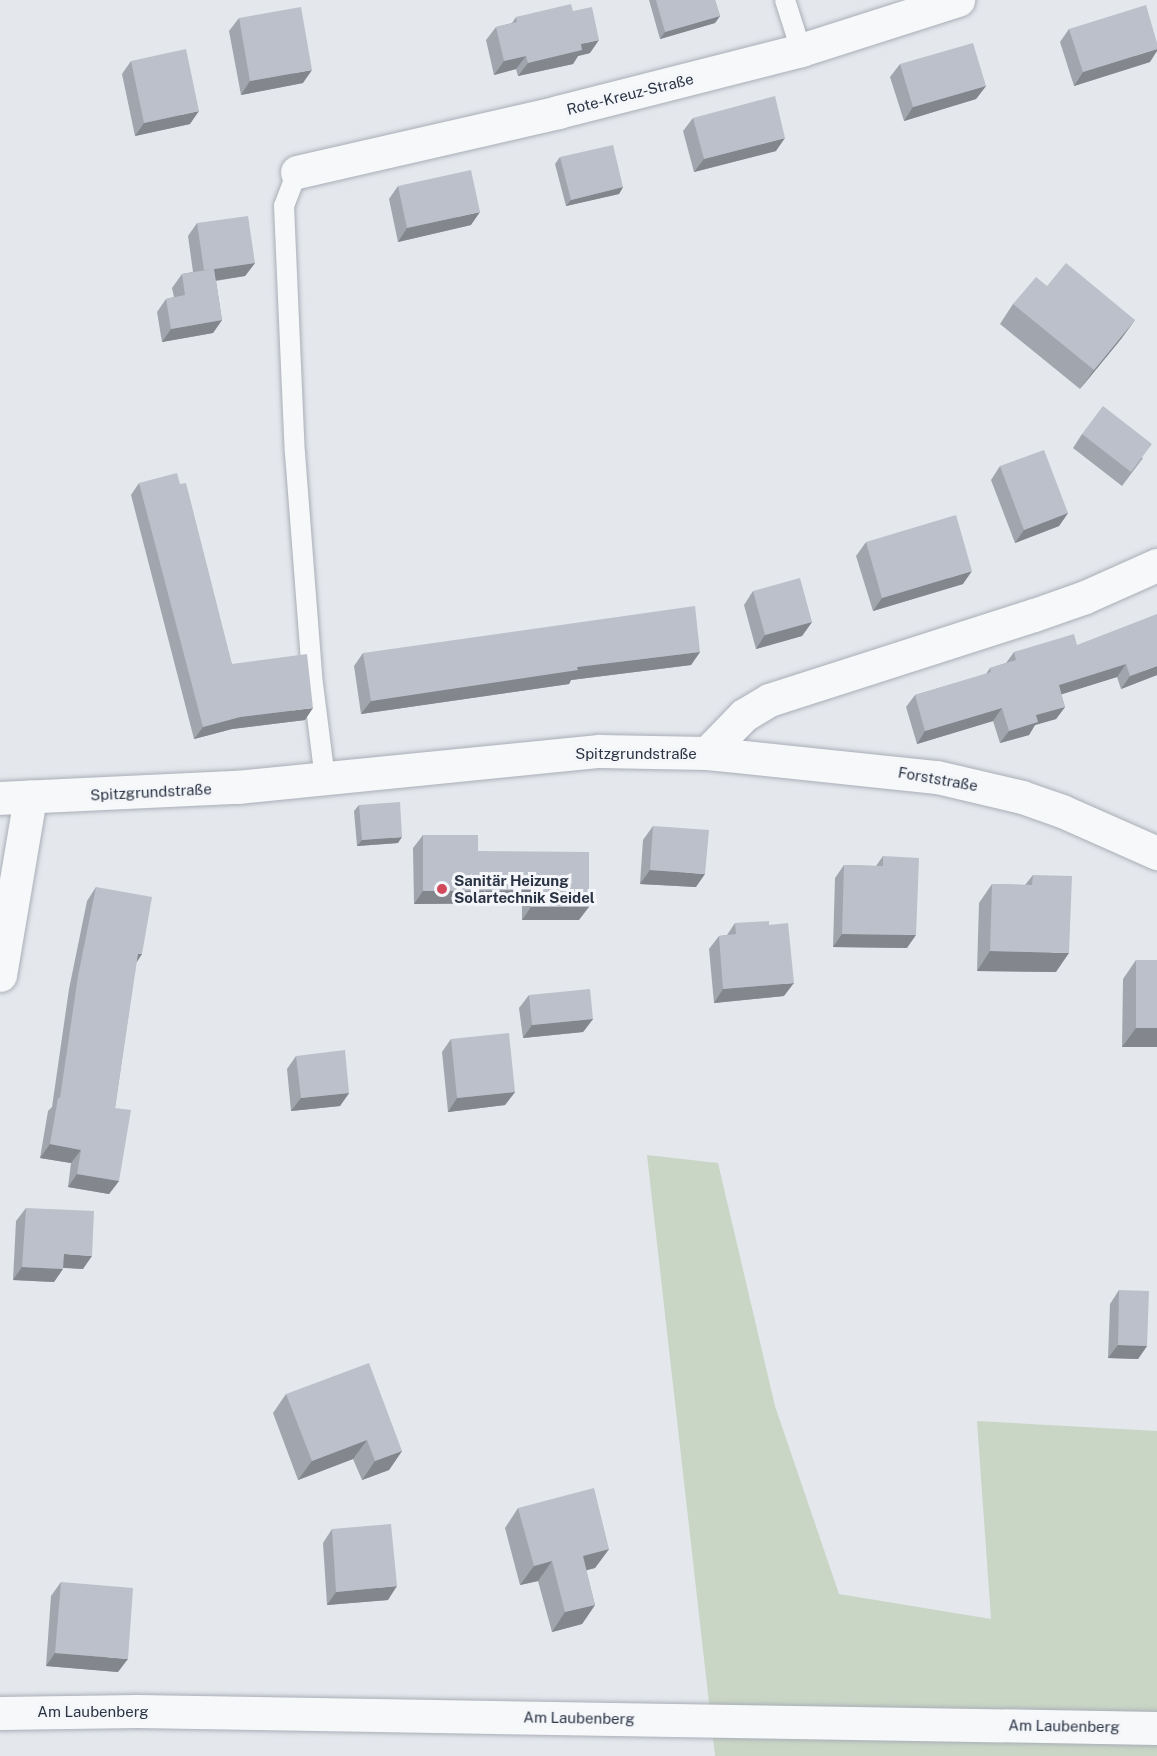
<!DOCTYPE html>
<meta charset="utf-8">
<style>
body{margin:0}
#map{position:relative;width:1157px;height:1756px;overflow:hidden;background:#e4e7ec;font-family:"Public Sans",sans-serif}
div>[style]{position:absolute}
.green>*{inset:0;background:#c9d6c5}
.roads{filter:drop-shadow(0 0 2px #a9aeb7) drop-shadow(0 0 2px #a9aeb7)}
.service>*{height:20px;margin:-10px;padding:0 10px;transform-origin:10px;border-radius:10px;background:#f7f8fa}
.minor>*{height:33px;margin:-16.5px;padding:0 16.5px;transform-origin:16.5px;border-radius:16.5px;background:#f7f8fa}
.tertiary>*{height:33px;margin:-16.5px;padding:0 16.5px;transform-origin:16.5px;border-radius:16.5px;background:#f7f8fa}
.wall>*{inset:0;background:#a1a5ae}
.shaded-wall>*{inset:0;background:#83868d}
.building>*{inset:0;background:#bbc0ca}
.dots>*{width:16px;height:16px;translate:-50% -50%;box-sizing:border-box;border:3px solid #f4f6f9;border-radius:50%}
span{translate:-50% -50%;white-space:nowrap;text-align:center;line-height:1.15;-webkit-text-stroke:6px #f4f6f9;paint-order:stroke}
.street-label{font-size:15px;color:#2b3445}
.poi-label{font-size:15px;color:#2b3445;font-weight:700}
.left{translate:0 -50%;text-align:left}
</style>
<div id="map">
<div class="green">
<i style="clip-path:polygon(647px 1155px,718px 1163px,775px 1406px,839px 1594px,991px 1619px,977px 1421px,1157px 1431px,1157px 1756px,715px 1756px)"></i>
</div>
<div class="roads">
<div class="service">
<i style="left:785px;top:0;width:52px;rotate:72.3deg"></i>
<i style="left:297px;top:172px;width:36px;rotate:111deg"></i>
<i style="left:284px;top:206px;width:247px;rotate:87.5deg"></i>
<i style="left:295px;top:453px;width:224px;rotate:85.6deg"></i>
<i style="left:312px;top:676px;width:104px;rotate:82.8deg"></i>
</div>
<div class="minor">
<i style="left:297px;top:172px;width:268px;rotate:-12.9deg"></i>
<i style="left:558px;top:112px;width:251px;rotate:-14.3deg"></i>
<i style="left:801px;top:50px;width:165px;rotate:-17.7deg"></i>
<i style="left:707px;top:753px;width:53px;rotate:-45.8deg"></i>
<i style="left:744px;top:715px;width:29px;rotate:-31deg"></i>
<i style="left:769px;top:700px;width:278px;rotate:-17.8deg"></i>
<i style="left:1034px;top:615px;width:54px;rotate:-19.4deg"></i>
<i style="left:1085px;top:597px;width:79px;rotate:-24deg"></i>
<i style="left:0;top:975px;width:181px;rotate:-80.4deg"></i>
<i style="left:0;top:1713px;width:137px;rotate:-0.8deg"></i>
<i style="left:137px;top:1711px;width:1020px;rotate:0.95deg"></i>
</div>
<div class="tertiary">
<i style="left:0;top:798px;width:237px;rotate:-2.7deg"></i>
<i style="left:237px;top:787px;width:364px;rotate:-5.7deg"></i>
<i style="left:599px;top:751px;width:108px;rotate:1.1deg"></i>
<i style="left:707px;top:753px;width:231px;rotate:6deg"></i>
<i style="left:937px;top:777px;width:87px;rotate:13.2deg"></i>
<i style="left:1022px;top:797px;width:42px;rotate:19.3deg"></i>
<i style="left:1062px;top:811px;width:104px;rotate:23.9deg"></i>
</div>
</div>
<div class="wall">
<i style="clip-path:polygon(649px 0,715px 0,720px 16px,715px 23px,660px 39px)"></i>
<i style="clip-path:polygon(573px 11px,590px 53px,578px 56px,573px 64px,518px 76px,516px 69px,494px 75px,486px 40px,496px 27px,512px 23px,516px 17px)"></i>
<i style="clip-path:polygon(239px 18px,303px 83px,241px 95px,229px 31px)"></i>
<i style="clip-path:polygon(1069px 29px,1150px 62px,1074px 86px,1060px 42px)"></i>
<i style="clip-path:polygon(131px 61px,190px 124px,135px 136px,122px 74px)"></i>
<i style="clip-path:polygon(900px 64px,986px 86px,976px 99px,904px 121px,890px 77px)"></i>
<i style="clip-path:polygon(693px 118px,776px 151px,694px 172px,683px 131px)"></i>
<i style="clip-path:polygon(560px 157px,623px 187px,619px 194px,566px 206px,555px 164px)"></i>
<i style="clip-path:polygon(398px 186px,471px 225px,398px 242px,389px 199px)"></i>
<i style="clip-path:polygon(197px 223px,255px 263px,245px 276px,216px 281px,222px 320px,213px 333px,162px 342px,157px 312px,166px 299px,174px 297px,172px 288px,182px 274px,193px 272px,188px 236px)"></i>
<i style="clip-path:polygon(1047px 286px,1135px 320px,1121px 339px,1080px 389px,1000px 324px,1013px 304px)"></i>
<i style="clip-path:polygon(1082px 434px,1143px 458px,1122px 486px,1073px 448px)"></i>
<i style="clip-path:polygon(1000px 466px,1068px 513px,1059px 526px,1015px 543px,991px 480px)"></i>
<i style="clip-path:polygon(139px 483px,232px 664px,305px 720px,232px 729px,194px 739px,131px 495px)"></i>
<i style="clip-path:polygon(866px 542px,963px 584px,873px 611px,856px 556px)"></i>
<i style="clip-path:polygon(753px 591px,812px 622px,802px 636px,756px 649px,744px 605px)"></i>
<i style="clip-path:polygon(1077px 645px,1157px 675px,1121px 689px,1117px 677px,1061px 694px,1065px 707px,1056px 719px,1035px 725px,1029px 735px,1000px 743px,993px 721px,917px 744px,906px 707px,915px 695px,986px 674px,990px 668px,1006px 663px,1014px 652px)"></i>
<i style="clip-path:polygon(700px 652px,691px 665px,571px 680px,569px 684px,361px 714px,354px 666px,363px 653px)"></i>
<i style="clip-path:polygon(359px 805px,398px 843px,357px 846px,354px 811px)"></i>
<i style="clip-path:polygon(653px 826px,696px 887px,640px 884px,643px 840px)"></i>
<i style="clip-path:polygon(423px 835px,478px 851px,579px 920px,522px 920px,522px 903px,414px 904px,413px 848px)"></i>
<i style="clip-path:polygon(883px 856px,907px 948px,833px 947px,835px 878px,844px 865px,876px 866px)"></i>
<i style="clip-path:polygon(1033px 875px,1056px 972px,977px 971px,979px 903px,992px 884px,1025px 885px)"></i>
<i style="clip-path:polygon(96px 887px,142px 954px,136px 962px,115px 1108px,119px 1181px,109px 1194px,68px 1187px,71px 1163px,40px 1158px,48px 1111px,52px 1107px,69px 989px,87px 901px)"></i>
<i style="clip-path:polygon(735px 923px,769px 925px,784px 996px,714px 1003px,709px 949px,719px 936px,727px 935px)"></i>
<i style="clip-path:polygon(1136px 960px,1157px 960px,1157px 1047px,1122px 1047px,1123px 979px)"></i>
<i style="clip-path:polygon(529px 995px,593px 1019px,583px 1032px,523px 1038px,519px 1008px)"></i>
<i style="clip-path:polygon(451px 1039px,515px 1092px,505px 1105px,448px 1112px,442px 1052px)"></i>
<i style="clip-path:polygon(296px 1056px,349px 1093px,340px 1106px,291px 1111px,287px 1069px)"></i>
<i style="clip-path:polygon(26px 1208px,83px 1269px,63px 1268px,54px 1282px,13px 1280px,16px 1221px)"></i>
<i style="clip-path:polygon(1119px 1290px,1147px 1346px,1138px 1359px,1108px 1358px,1110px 1304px)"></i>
<i style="clip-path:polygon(286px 1394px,402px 1451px,389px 1470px,362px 1480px,353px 1459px,298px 1480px,273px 1413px)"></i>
<i style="clip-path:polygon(518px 1508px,609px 1549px,595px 1568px,586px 1570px,595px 1605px,582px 1624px,552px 1632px,538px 1581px,520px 1585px,505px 1528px)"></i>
<i style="clip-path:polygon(332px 1529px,388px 1600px,327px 1605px,323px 1543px)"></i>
<i style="clip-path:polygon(61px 1582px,118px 1672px,46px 1666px,51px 1596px)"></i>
</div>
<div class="shaded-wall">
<i style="clip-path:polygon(720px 16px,715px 23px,660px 39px,665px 32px)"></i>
<i style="clip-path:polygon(599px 40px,590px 53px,578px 56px,573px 64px,518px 76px,528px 63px,581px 44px)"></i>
<i style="clip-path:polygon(1157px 49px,1157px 51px,1150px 62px,1074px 86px,1083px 72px)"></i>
<i style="clip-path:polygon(526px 56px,516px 69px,494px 75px,504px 61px)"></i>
<i style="clip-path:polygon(312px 70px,303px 83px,241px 95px,250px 81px)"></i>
<i style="clip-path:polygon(986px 86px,976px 99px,904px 121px,913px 107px)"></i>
<i style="clip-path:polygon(199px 111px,190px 124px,135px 136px,144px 123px)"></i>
<i style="clip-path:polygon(785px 138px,776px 151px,694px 172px,704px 159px)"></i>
<i style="clip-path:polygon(623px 187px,619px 194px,566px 206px,571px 200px)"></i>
<i style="clip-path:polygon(480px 212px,471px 225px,398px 242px,407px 228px)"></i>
<i style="clip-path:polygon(255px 263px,245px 276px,205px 282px,214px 269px)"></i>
<i style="clip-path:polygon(222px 320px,213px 333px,162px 342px,171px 329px)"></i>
<i style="clip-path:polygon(1135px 320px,1121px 339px,1080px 389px,1094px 370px)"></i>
<i style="clip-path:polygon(1068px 513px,1059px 526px,1015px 543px,1024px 530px)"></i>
<i style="clip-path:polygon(972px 571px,963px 584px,873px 611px,882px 598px)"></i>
<i style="clip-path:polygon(812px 622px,802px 636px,756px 649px,765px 635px)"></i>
<i style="clip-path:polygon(700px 652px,691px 665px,571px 680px,569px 684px,361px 714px,371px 701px,577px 667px)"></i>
<i style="clip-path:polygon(1126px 664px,1117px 677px,1050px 698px,1059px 685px)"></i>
<i style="clip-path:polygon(1157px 666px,1157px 675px,1121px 689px,1130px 676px)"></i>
<i style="clip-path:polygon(1065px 707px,1056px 719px,1035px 725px,1029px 735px,1000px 743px,1009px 731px,1036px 715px)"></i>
<i style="clip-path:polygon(313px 708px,305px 720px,232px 729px,194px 739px,203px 727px,240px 717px)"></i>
<i style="clip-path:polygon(1002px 708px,993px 721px,917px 744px,925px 731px)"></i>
<i style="clip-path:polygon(402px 837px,398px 843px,357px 846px,362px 840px)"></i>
<i style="clip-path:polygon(650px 870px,705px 874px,696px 887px,640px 884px)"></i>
<i style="clip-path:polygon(531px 890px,522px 903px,414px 904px,423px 891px)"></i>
<i style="clip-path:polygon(531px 907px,589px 907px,579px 920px,522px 920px)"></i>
<i style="clip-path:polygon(842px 934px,916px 935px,907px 948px,833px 947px)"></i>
<i style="clip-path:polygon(990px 951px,1069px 953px,1056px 972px,977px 971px)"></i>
<i style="clip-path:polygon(138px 954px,142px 954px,133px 968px)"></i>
<i style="clip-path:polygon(794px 983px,784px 996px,714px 1003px,723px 989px)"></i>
<i style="clip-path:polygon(593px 1019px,583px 1032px,523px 1038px,532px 1025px)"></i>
<i style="clip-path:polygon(1136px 1028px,1157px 1028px,1157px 1047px,1122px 1047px)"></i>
<i style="clip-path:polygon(515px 1092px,505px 1105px,448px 1112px,457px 1098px)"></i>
<i style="clip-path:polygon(349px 1093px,340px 1106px,291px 1111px,301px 1098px)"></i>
<i style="clip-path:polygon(50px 1144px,81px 1150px,71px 1163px,40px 1158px)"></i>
<i style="clip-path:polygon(77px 1174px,119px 1181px,109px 1194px,68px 1187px)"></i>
<i style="clip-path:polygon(64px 1254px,92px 1256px,83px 1269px,54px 1267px)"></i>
<i style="clip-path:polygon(22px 1267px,63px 1269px,54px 1282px,13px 1280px)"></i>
<i style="clip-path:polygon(1118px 1345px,1147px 1346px,1138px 1359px,1108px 1358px)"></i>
<i style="clip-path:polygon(367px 1440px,353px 1459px,298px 1480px,312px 1461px)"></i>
<i style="clip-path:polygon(402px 1451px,389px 1470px,362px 1480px,375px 1461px)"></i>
<i style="clip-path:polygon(609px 1549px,595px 1568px,569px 1575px,583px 1556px)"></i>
<i style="clip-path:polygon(552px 1561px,538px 1581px,520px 1585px,534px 1566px)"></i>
<i style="clip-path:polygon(397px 1586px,388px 1600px,327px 1605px,336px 1592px)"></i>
<i style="clip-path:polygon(595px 1605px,582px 1624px,552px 1632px,565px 1612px)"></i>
<i style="clip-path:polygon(55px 1653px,128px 1659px,118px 1672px,46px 1666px)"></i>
</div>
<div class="building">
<i style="clip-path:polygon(656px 0,715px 0,720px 16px,665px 32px)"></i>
<i style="clip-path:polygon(571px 4px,573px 11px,592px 7px,599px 40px,581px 44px,582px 50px,528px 63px,526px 56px,504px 61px,496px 27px,517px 22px,516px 17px)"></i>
<i style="clip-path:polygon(1146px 5px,1157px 43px,1157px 49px,1083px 72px,1069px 29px)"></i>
<i style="clip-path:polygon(301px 7px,312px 70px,250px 81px,239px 18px)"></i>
<i style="clip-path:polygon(973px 43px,986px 86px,913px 107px,900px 64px)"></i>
<i style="clip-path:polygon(186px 49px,199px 111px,144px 123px,131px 61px)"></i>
<i style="clip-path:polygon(775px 96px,785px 138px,704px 159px,693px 118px)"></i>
<i style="clip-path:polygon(613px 145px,623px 187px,571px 200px,560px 157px)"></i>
<i style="clip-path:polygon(471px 170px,480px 212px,407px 228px,398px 186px)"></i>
<i style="clip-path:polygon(248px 216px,255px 263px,214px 269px,222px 320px,171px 329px,166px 299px,185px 295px,182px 274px,213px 269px,204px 270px,197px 223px)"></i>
<i style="clip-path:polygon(1066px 263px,1135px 320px,1094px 370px,1013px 304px,1036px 277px,1047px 286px)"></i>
<i style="clip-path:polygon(1103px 406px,1152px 444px,1131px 472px,1082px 434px)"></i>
<i style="clip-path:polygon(1044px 450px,1068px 513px,1024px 530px,1000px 466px)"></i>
<i style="clip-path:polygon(177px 473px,180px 484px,186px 483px,232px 664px,307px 654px,313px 708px,240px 717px,203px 727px,139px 483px)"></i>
<i style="clip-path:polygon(956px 515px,972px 571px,882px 598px,866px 542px)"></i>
<i style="clip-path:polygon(800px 578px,812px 622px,765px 635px,753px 591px)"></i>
<i style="clip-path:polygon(695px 606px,700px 652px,577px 667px,578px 670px,371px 701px,363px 653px)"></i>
<i style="clip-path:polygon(1157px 614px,1157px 666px,1130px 676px,1126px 664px,1059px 685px,1065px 707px,1036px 715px,1038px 722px,1009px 731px,1002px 708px,925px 731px,915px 695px,991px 672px,990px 668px,1016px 660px,1014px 652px,1074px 634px,1077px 645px)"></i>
<i style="clip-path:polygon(400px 802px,402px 837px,362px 840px,359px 805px)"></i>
<i style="clip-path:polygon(653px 826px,709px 830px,705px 874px,650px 870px)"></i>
<i style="clip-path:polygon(423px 835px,478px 835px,478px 851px,589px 852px,589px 907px,531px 907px,531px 890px,423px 891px)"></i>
<i style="clip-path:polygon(883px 856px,919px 858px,916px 935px,842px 934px,844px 865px,883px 866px)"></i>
<i style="clip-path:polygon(1033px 875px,1072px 876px,1069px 953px,990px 951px,992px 884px,1032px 885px)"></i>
<i style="clip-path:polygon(96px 887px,152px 897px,142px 954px,138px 954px,115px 1108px,131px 1110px,119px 1181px,77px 1174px,81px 1150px,50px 1144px,58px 1098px,60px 1098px,78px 976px)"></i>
<i style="clip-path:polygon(769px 921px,769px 925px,788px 923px,794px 983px,723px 989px,719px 936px,736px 934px,735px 923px)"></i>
<i style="clip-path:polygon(1136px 960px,1157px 960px,1157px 1028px,1136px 1028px)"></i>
<i style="clip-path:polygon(590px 989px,593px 1019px,532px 1025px,529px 995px)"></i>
<i style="clip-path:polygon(509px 1033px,515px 1092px,457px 1098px,451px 1039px)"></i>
<i style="clip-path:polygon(345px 1050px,349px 1093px,301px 1098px,296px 1056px)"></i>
<i style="clip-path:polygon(26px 1208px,94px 1211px,92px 1256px,64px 1254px,63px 1269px,22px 1267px)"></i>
<i style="clip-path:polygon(1119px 1290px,1149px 1291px,1147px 1346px,1118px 1345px)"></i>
<i style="clip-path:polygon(369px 1363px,402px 1451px,375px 1461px,367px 1440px,312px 1461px,286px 1394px)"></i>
<i style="clip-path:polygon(594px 1488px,609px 1549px,583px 1556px,595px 1605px,565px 1612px,552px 1561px,534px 1566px,518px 1508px)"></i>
<i style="clip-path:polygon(391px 1524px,397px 1586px,336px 1592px,332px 1529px)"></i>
<i style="clip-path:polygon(61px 1582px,133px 1588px,128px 1659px,55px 1653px)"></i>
</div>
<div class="dots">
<i style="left:442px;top:889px;background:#d1495b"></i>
</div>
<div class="street-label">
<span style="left:630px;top:94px;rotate:-14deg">Rote-Kreuz-Straße</span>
<span style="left:636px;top:754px">Spitzgrundstraße</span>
<span style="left:938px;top:779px;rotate:10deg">Forststraße</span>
<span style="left:151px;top:792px;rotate:-3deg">Spitzgrundstraße</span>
<span style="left:93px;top:1712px">Am Laubenberg</span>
<span style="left:579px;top:1718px;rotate:1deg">Am Laubenberg</span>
<span style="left:1064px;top:1726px;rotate:1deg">Am Laubenberg</span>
</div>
<div class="poi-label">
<span class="left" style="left:454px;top:889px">Sanitär Heizung<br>Solartechnik Seidel</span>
</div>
</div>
